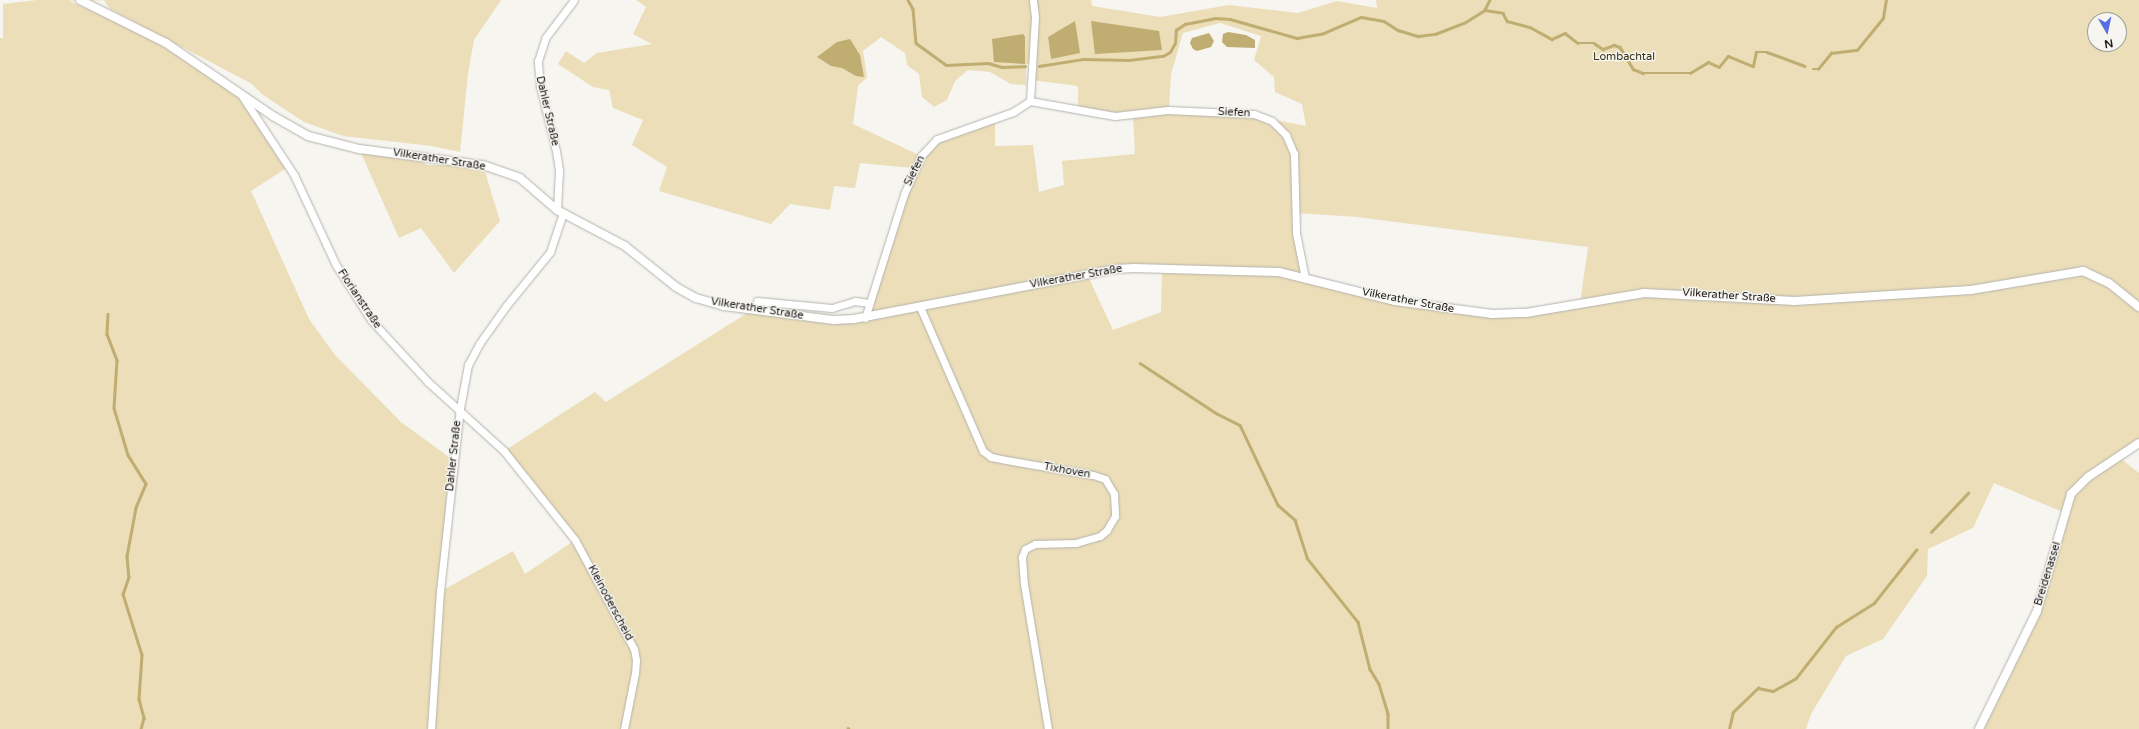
<!DOCTYPE html>
<meta charset="utf-8">
<style>
body{margin:0}
#map{position:relative;width:2139px;height:729px;overflow:hidden;background:#f6f5f0;font-family:"Varela Round",sans-serif}
div>[style]{position:absolute}
.green>*{inset:0;background:#ebdeb8}
.water>*{inset:0;background:#c0ad71}
.stream>*{height:2.5px;margin:-1.25px;padding:0 1.25px;transform-origin:1.25px;border-radius:1.25px;background:#c0ad71}
.roads{filter:drop-shadow(0 0 1px #b4b2ae) drop-shadow(0 0 1px #b4b2ae)}
.minor>*{height:7px;margin:-3.5px;padding:0 3.5px;transform-origin:3.5px;border-radius:3.5px;background:#fff}
.tertiary>*{height:8px;margin:-4px;padding:0 4px;transform-origin:4px;border-radius:4px;background:#fff}
span{translate:-50% -50%;white-space:nowrap;text-align:center;line-height:1.15;-webkit-text-stroke:3px #f6f5f0;paint-order:stroke}
.park-label{font-size:11px;color:#383014}
.street-label{font-size:11px;color:#1c1b1a}
.north{position:absolute;left:2087px;top:12px;width:40px;height:40px;box-sizing:border-box;background:#f6f5f0;border:1px solid #9f9e9a;border-radius:50%;rotate:171deg;font-size:11px;font-weight:700;line-height:16px;text-align:center;color:#1c1b1a}
.north::after{content:'';display:block;margin:auto;width:14px;height:18px;background:#596ee5;clip-path:polygon(50% 0,100% 100%,50% 72%,0 100%)}
</style>
<div id="map">
<div class="green">
<i style="clip-path:polygon(evenodd,37px 0,67px 0,122px 25px,148px 37px,221px 84px,233px 95px,240px 92px,288px 167px,251px 191px,309px 319px,335px 355px,401px 422px,449px 457px,432px 716px,445px 589px,513px 551px,525px 574px,575px 540px,504px 451px,595px 392px,606px 402px,752px 310px,793px 316px,865px 318px,913px 168px,860px 163px,855px 188px,834px 186px,830px 210px,790px 204px,771px 224px,659px 191px,667px 167px,632px 145px,643px 120px,613px 108px,609px 90px,593px 87px,558px 64px,566px 51px,584px 63px,597px 53px,652px 44px,633px 34px,646px 7px,636px 0,1091px 0,1092px 6px,1160px 17px,1229px 5px,1298px 13px,1337px 1px,1377px 8px,1376px 0,2139px 0,2139px 443px,2120px 458px,2139px 473px,2139px 729px,1979px 729px,2037px 611px,2065px 513px,1994px 483px,1973px 528px,1928px 549px,1927px 576px,1883px 639px,1846px 656px,1811px 714px,1806px 729px,0 729px,0 38px,3px 38px,3px 4px,37px 0,2095px 20px,2119px 20px,2119px 44px,2095px 44px,2095px 20px,37px 0,1220px 23px,1261px 36px,1254px 60px,1274px 77px,1275px 92px,1302px 104px,1306px 126px,1239px 113px,1169px 110px,1171px 74px,1183px 33px,1220px 23px,37px 0,881px 37px,905px 53px,907px 65px,919px 74px,922px 97px,934px 107px,947px 100px,955px 81px,968px 70px,990px 72px,1011px 84px,1026px 85px,1026px 64px,1032px 64px,1031px 80px,1078px 86px,1078px 111px,1133px 115px,1135px 154px,1062px 161px,1064px 185px,1039px 192px,1033px 145px,995px 146px,995px 118px,931px 144px,921px 156px,853px 124px,858px 86px,867px 77px,863px 51px,881px 37px,37px 0,1048px 37px,1071px 54px,1051px 59px,1048px 37px,37px 0,1296px 213px,1358px 217px,1588px 247px,1580px 303px,1526px 313px,1395px 301px,1305px 278px,1296px 213px,37px 0,1162px 268px,1161px 312px,1113px 330px,1087px 274px,1162px 268px)"></i>
<i style="clip-path:polygon(104px 0,501px 0,474px 40px,468px 73px,460px 152px,432px 146px,343px 136px,304px 122px,263px 95px,252px 84px,110px 9px)"></i>
<i style="clip-path:polygon(361px 153px,409px 157px,428px 165px,462px 165px,485px 172px,500px 221px,454px 273px,421px 228px,399px 238px)"></i>
</div>
<div class="water">
<i style="clip-path:polygon(1075px 21px,1080px 53px,1051px 59px,1048px 37px)"></i>
<i style="clip-path:polygon(1091px 21px,1159px 31px,1162px 50px,1095px 54px)"></i>
<i style="clip-path:polygon(1228px 32px,1246px 35px,1255px 40px,1255px 48px,1227px 47px,1222px 42px,1223px 34px)"></i>
<i style="clip-path:polygon(1209px 33px,1214px 41px,1211px 47px,1197px 51px,1193px 49px,1190px 43px,1192px 38px)"></i>
<i style="clip-path:polygon(1023px 34px,1025px 37px,1025px 64px,994px 62px,992px 39px)"></i>
<i style="clip-path:polygon(850px 39px,860px 55px,864px 77px,856px 76px,842px 68px,831px 66px,817px 57px,837px 42px)"></i>
</div>
<div class="stream">
<i style="left:908px;top:0;width:10px;rotate:61deg"></i>
<i style="left:913px;top:9px;width:34px;rotate:85deg"></i>
<i style="left:916px;top:43px;width:37px;rotate:36deg"></i>
<i style="left:946px;top:65px;width:42px;rotate:-2.7deg"></i>
<i style="left:988px;top:63px;width:15px;rotate:16deg"></i>
<i style="left:1002px;top:67px;width:23px;rotate:-2deg"></i>
<i style="left:1490px;top:0;width:11px;rotate:117deg"></i>
<i style="left:1485px;top:10px;width:18px;rotate:9deg"></i>
<i style="left:1503px;top:13px;width:9px;rotate:63deg"></i>
<i style="left:1507px;top:21px;width:24px;rotate:15deg"></i>
<i style="left:1530px;top:27px;width:25px;rotate:29deg"></i>
<i style="left:1552px;top:39px;width:14px;rotate:-25deg"></i>
<i style="left:1565px;top:33px;width:16px;rotate:38deg"></i>
<i style="left:1578px;top:43px;width:16px"></i>
<i style="left:1594px;top:43px;width:11px;rotate:34deg"></i>
<i style="left:1603px;top:49px;width:12px;rotate:-20deg"></i>
<i style="left:1614px;top:45px;width:6px;rotate:18deg"></i>
<i style="left:1620px;top:47px;width:26px;rotate:59deg"></i>
<i style="left:1633px;top:69px;width:11px;rotate:22deg"></i>
<i style="left:1643px;top:73px;width:47px"></i>
<i style="left:1690px;top:73px;width:21px;rotate:-31deg"></i>
<i style="left:1708px;top:62px;width:12px;rotate:24deg"></i>
<i style="left:1719px;top:67px;width:14px;rotate:-51deg"></i>
<i style="left:1728px;top:56px;width:27px;rotate:22deg"></i>
<i style="left:1753px;top:66px;width:14px;rotate:-78deg"></i>
<i style="left:1756px;top:52px;width:11px"></i>
<i style="left:1767px;top:52px;width:40px;rotate:20.2deg"></i>
<i style="left:1039px;top:66px;width:45px;rotate:-9deg"></i>
<i style="left:1083px;top:59px;width:46px;rotate:1.2deg"></i>
<i style="left:1129px;top:60px;width:34px;rotate:-7deg"></i>
<i style="left:1163px;top:56px;width:8px;rotate:-30deg"></i>
<i style="left:1170px;top:52px;width:10px;rotate:-61deg"></i>
<i style="left:1175px;top:43px;width:13px;rotate:-86deg"></i>
<i style="left:1176px;top:30px;width:11px;rotate:-34deg"></i>
<i style="left:1185px;top:24px;width:31px;rotate:-11deg"></i>
<i style="left:1215px;top:18px;width:15px;rotate:4deg"></i>
<i style="left:1230px;top:19px;width:70px;rotate:15.8deg"></i>
<i style="left:1297px;top:38px;width:27px;rotate:-10deg"></i>
<i style="left:1324px;top:33px;width:40px;rotate:-23.4deg"></i>
<i style="left:1361px;top:17px;width:23px;rotate:10deg"></i>
<i style="left:1384px;top:21px;width:17px;rotate:33deg"></i>
<i style="left:1398px;top:30px;width:21px;rotate:17deg"></i>
<i style="left:1418px;top:36px;width:17px;rotate:-7deg"></i>
<i style="left:1435px;top:34px;width:31px;rotate:-21deg"></i>
<i style="left:1464px;top:23px;width:25px;rotate:-32deg"></i>
<i style="left:1813px;top:69px;width:5px"></i>
<i style="left:1818px;top:69px;width:21px;rotate:-51deg"></i>
<i style="left:1831px;top:53px;width:26px;rotate:-7deg"></i>
<i style="left:1857px;top:50px;width:41px;rotate:-50.9deg"></i>
<i style="left:1883px;top:18px;width:18px;rotate:-81deg"></i>
<i style="left:108px;top:314px;width:20px;rotate:93deg"></i>
<i style="left:107px;top:334px;width:28px;rotate:69deg"></i>
<i style="left:117px;top:360px;width:48px;rotate:93.6deg"></i>
<i style="left:114px;top:408px;width:49px;rotate:73.4deg"></i>
<i style="left:128px;top:455px;width:34px;rotate:58deg"></i>
<i style="left:146px;top:484px;width:26px;rotate:113deg"></i>
<i style="left:136px;top:508px;width:49px;rotate:100.6deg"></i>
<i style="left:127px;top:556px;width:21px;rotate:85deg"></i>
<i style="left:129px;top:577px;width:18px;rotate:109deg"></i>
<i style="left:123px;top:594px;width:64px;rotate:72.7deg"></i>
<i style="left:142px;top:655px;width:44px;rotate:93.9deg"></i>
<i style="left:139px;top:699px;width:20px;rotate:75deg"></i>
<i style="left:144px;top:718px;width:11px;rotate:105deg"></i>
<i style="left:1140px;top:363px;width:91px;rotate:33.3deg"></i>
<i style="left:1216px;top:413px;width:27px;rotate:27deg"></i>
<i style="left:1240px;top:425px;width:89px;rotate:64.6deg"></i>
<i style="left:1278px;top:505px;width:23px;rotate:41deg"></i>
<i style="left:1295px;top:520px;width:40px;rotate:72deg"></i>
<i style="left:1307px;top:558px;width:82px;rotate:51.4deg"></i>
<i style="left:1358px;top:622px;width:49px;rotate:75.7deg"></i>
<i style="left:1370px;top:669px;width:17px;rotate:59deg"></i>
<i style="left:1379px;top:684px;width:31px;rotate:73deg"></i>
<i style="left:1388px;top:714px;width:15px;rotate:90deg"></i>
<i style="left:1931px;top:532px;width:54px;rotate:-46.5deg"></i>
<i style="left:848px;top:728px;width:1px;rotate:45deg"></i>
<i style="left:1729px;top:729px;width:17px;rotate:-77deg"></i>
<i style="left:1733px;top:712px;width:35px;rotate:-44deg"></i>
<i style="left:1758px;top:688px;width:15px;rotate:11deg"></i>
<i style="left:1773px;top:691px;width:26px;rotate:-29deg"></i>
<i style="left:1796px;top:678px;width:65px;rotate:-51.9deg"></i>
<i style="left:1836px;top:627px;width:45px;rotate:-32.3deg"></i>
<i style="left:1874px;top:603px;width:68px;rotate:-51.6deg"></i>
</div>
<div class="roads">
<div class="minor">
<i style="left:242px;top:96px;width:95px;rotate:56.6deg"></i>
<i style="left:294px;top:175px;width:99px;rotate:65deg"></i>
<i style="left:336px;top:265px;width:65px;rotate:57.5deg"></i>
<i style="left:371px;top:320px;width:84px;rotate:47.4deg"></i>
<i style="left:428px;top:382px;width:103px;rotate:42.2deg"></i>
<i style="left:504px;top:451px;width:114px;rotate:51.4deg"></i>
<i style="left:575px;top:540px;width:124px;rotate:61.6deg"></i>
<i style="left:634px;top:649px;width:11px;rotate:80deg"></i>
<i style="left:636px;top:660px;width:13px;rotate:94deg"></i>
<i style="left:635px;top:673px;width:57px;rotate:101.1deg"></i>
<i style="left:1030px;top:101px;width:84px;rotate:-86.6deg"></i>
<i style="left:1035px;top:17px;width:17px;rotate:-97deg"></i>
<i style="left:557px;top:210px;width:40px;rotate:-87.1deg"></i>
<i style="left:559px;top:170px;width:19px;rotate:-99deg"></i>
<i style="left:556px;top:151px;width:67px;rotate:-103.8deg"></i>
<i style="left:540px;top:86px;width:25px;rotate:-95deg"></i>
<i style="left:538px;top:61px;width:25px;rotate:-72deg"></i>
<i style="left:546px;top:37px;width:46px;rotate:-52.9deg"></i>
<i style="left:757px;top:301px;width:75px;rotate:5.3deg"></i>
<i style="left:832px;top:308px;width:24px;rotate:-17deg"></i>
<i style="left:855px;top:301px;width:14px;rotate:8deg"></i>
<i style="left:920px;top:307px;width:157px;rotate:66.4deg"></i>
<i style="left:983px;top:451px;width:10px;rotate:37deg"></i>
<i style="left:991px;top:457px;width:15px;rotate:11deg"></i>
<i style="left:1006px;top:460px;width:88px;rotate:9.8deg"></i>
<i style="left:1093px;top:475px;width:13px;rotate:18deg"></i>
<i style="left:1105px;top:479px;width:17px;rotate:59deg"></i>
<i style="left:1114px;top:494px;width:22px;rotate:87deg"></i>
<i style="left:1115px;top:516px;width:16px;rotate:120deg"></i>
<i style="left:1107px;top:530px;width:9px;rotate:139deg"></i>
<i style="left:1100px;top:536px;width:25px;rotate:164deg"></i>
<i style="left:1076px;top:543px;width:41px;rotate:178.6deg"></i>
<i style="left:1035px;top:544px;width:11px;rotate:153deg"></i>
<i style="left:1025px;top:549px;width:9px;rotate:111deg"></i>
<i style="left:1022px;top:557px;width:27px;rotate:86deg"></i>
<i style="left:1024px;top:584px;width:147px;rotate:80.6deg"></i>
<i style="left:865px;top:318px;width:130px;rotate:-72.5deg"></i>
<i style="left:904px;top:194px;width:42px;rotate:-65.9deg"></i>
<i style="left:921px;top:156px;width:23px;rotate:-47deg"></i>
<i style="left:937px;top:139px;width:81px;rotate:-19.6deg"></i>
<i style="left:1013px;top:112px;width:20px;rotate:-33deg"></i>
<i style="left:1030px;top:101px;width:86px;rotate:10deg"></i>
<i style="left:1115px;top:116px;width:53px;rotate:-6.5deg"></i>
<i style="left:1168px;top:110px;width:86px;rotate:2.7deg"></i>
<i style="left:1254px;top:114px;width:19px;rotate:21deg"></i>
<i style="left:1272px;top:121px;width:20px;rotate:45deg"></i>
<i style="left:1286px;top:135px;width:21px;rotate:67deg"></i>
<i style="left:1294px;top:154px;width:79px;rotate:88.5deg"></i>
<i style="left:1296px;top:233px;width:46px;rotate:78.7deg"></i>
<i style="left:431px;top:729px;width:138px;rotate:-86.3deg"></i>
<i style="left:440px;top:591px;width:184px;rotate:-83.8deg"></i>
<i style="left:460px;top:408px;width:44px;rotate:-79.5deg"></i>
<i style="left:468px;top:365px;width:24px;rotate:-62deg"></i>
<i style="left:479px;top:344px;width:47px;rotate:-54.6deg"></i>
<i style="left:506px;top:306px;width:70px;rotate:-50.8deg"></i>
<i style="left:550px;top:252px;width:41px;rotate:-71.6deg"></i>
</div>
<div class="tertiary">
<i style="left:80px;top:0;width:96px;rotate:26.6deg"></i>
<i style="left:166px;top:43px;width:130px;rotate:34.3deg"></i>
<i style="left:273px;top:116px;width:40px;rotate:29.7deg"></i>
<i style="left:308px;top:136px;width:53px;rotate:14.3deg"></i>
<i style="left:359px;top:149px;width:125px;rotate:7.4deg"></i>
<i style="left:483px;top:165px;width:39px;rotate:19deg"></i>
<i style="left:520px;top:178px;width:49px;rotate:40.9deg"></i>
<i style="left:557px;top:210px;width:77px;rotate:27.9deg"></i>
<i style="left:625px;top:246px;width:65px;rotate:38.8deg"></i>
<i style="left:676px;top:287px;width:23px;rotate:29deg"></i>
<i style="left:696px;top:298px;width:29px;rotate:16deg"></i>
<i style="left:724px;top:306px;width:111px;rotate:7.3deg"></i>
<i style="left:834px;top:320px;width:20px;rotate:-3deg"></i>
<i style="left:854px;top:319px;width:266px;rotate:-10.8deg"></i>
<i style="left:1115px;top:269px;width:19px;rotate:-3deg"></i>
<i style="left:1134px;top:268px;width:145px;rotate:1.6deg"></i>
<i style="left:1279px;top:272px;width:120px;rotate:14deg"></i>
<i style="left:1395px;top:301px;width:98px;rotate:7.6deg"></i>
<i style="left:1492px;top:314px;width:34px;rotate:-2deg"></i>
<i style="left:1526px;top:313px;width:120px;rotate:-9.6deg"></i>
<i style="left:1644px;top:293px;width:151px;rotate:3deg"></i>
<i style="left:1795px;top:301px;width:176px;rotate:-3.6deg"></i>
<i style="left:1971px;top:290px;width:114px;rotate:-9.6deg"></i>
<i style="left:2083px;top:271px;width:29px;rotate:25deg"></i>
<i style="left:2109px;top:283px;width:38px;rotate:39deg"></i>
<i style="left:1979px;top:729px;width:131px;rotate:-63.8deg"></i>
<i style="left:2037px;top:611px;width:122px;rotate:-73.8deg"></i>
<i style="left:2071px;top:494px;width:24px;rotate:-45deg"></i>
<i style="left:2088px;top:477px;width:61px;rotate:-33.7deg"></i>
</div>
</div>
<div class="park-label">
<span style="left:1624px;top:57px">Lombachtal</span>
</div>
<div class="street-label">
<span style="left:547px;top:111px;rotate:77deg">Dahler Straße</span>
<span style="left:1234px;top:113px;rotate:3deg">Siefen</span>
<span style="left:439px;top:160px;rotate:9deg">Vilkerather Straße</span>
<span style="left:915px;top:171px;rotate:-63deg">Siefen</span>
<span style="left:1076px;top:277px;rotate:-10deg">Vilkerather Straße</span>
<span style="left:1729px;top:296px;rotate:4deg">Vilkerather Straße</span>
<span style="left:359px;top:299px;rotate:56deg">Florianstraße</span>
<span style="left:1408px;top:301px;rotate:11deg">Vilkerather Straße</span>
<span style="left:757px;top:309px;rotate:9deg">Vilkerather Straße</span>
<span style="left:454px;top:456px;rotate:-84deg">Dahler Straße</span>
<span style="left:1067px;top:471px;rotate:10deg">Tixhoven</span>
<span style="left:2048px;top:574px;rotate:-73deg">Breidenassel</span>
<span style="left:610px;top:603px;rotate:62deg">Kleinoderscheid</span>
</div>
<div class="north">N</div>
</div>
